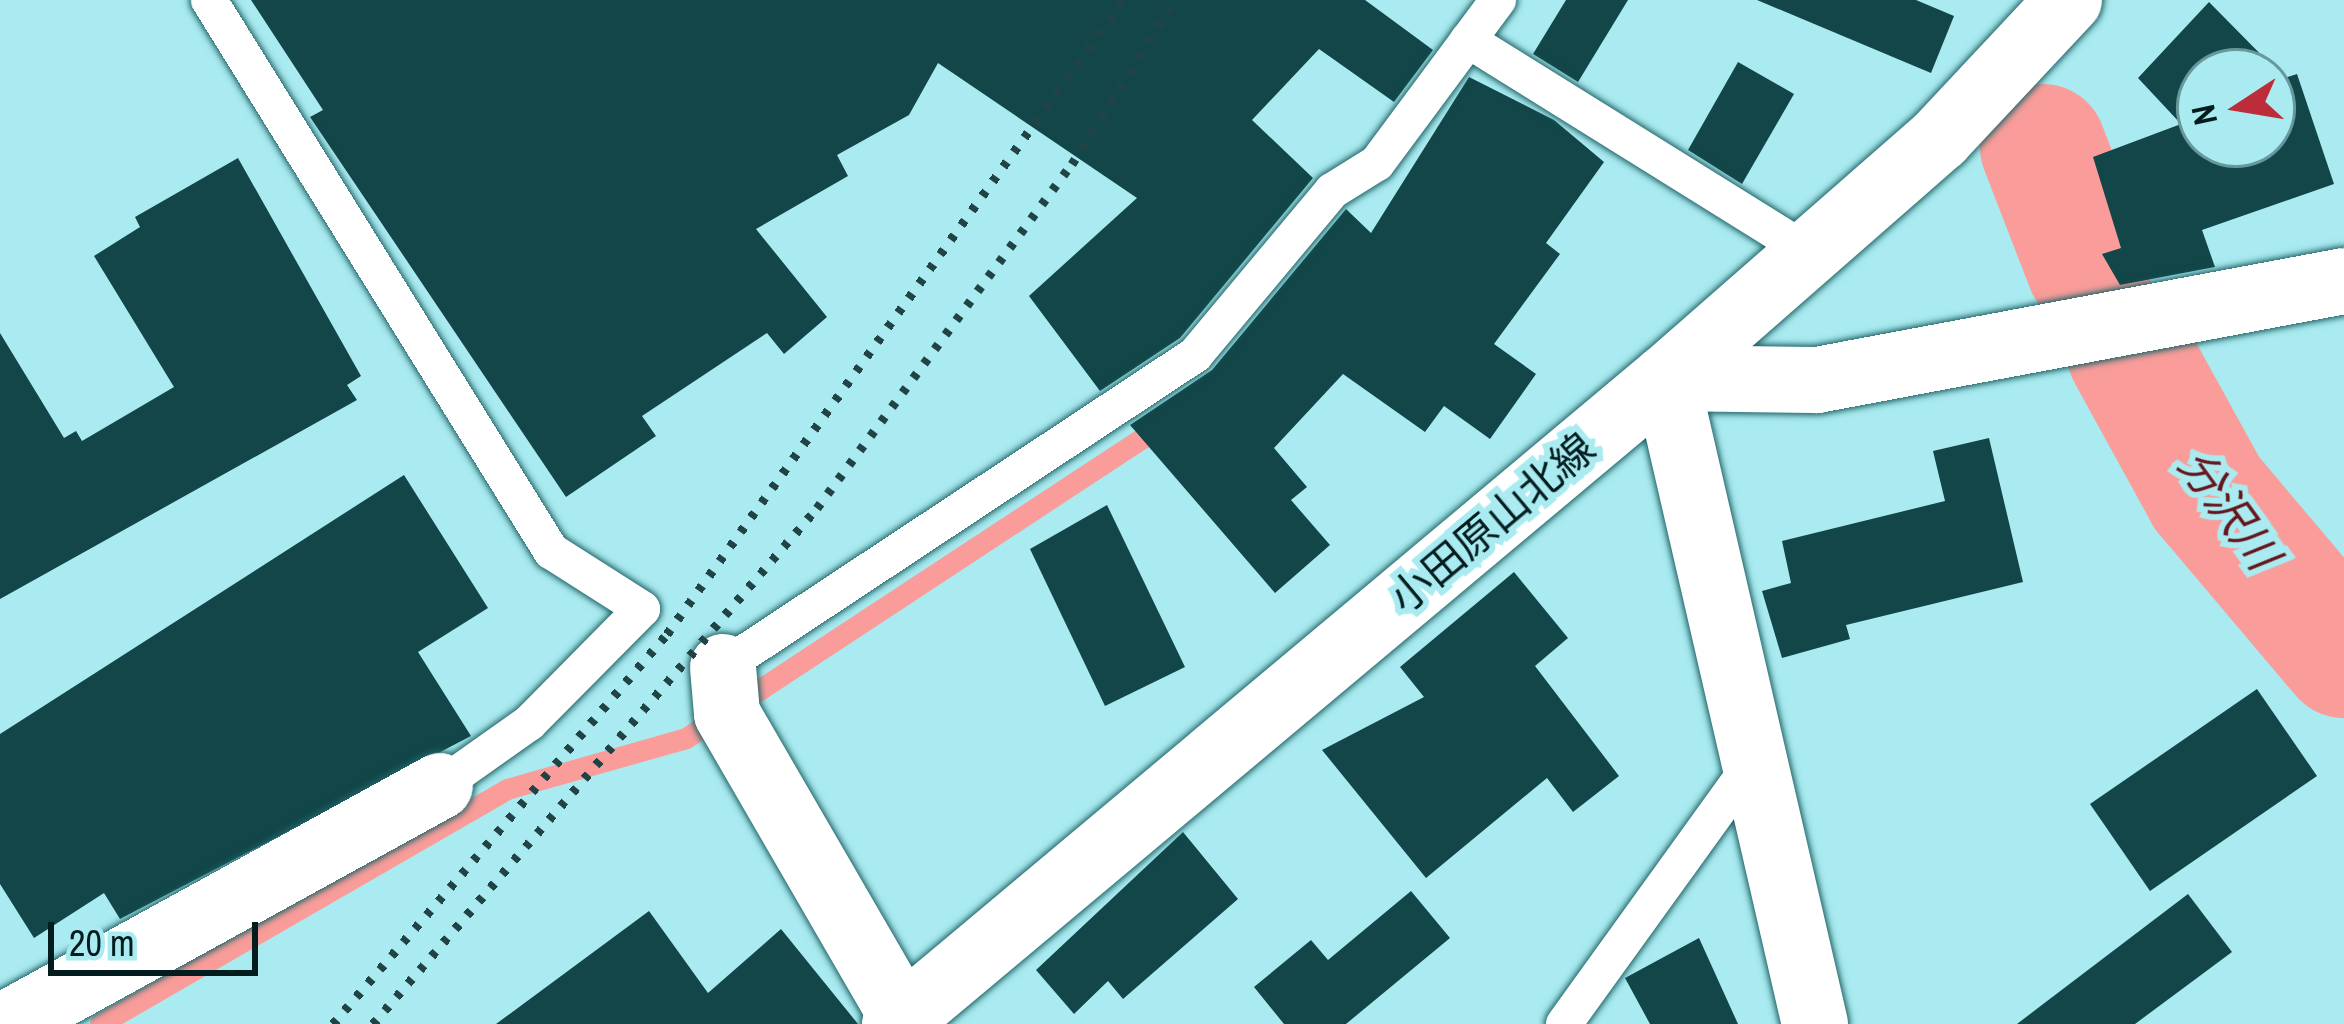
<!DOCTYPE html>
<meta charset="utf-8">
<style>
body{margin:0}
#map{position:relative;width:2344px;height:1024px;overflow:hidden;background:#a9ebf0;font-family:"Archivo Narrow","Noto Sans JP",sans-serif}
div>[style]{position:absolute}
.stream>*{height:21px;margin:-10.5px;padding:0 10.5px;transform-origin:10.5px;border-radius:10.5px;background:#fa9d9a}
.river>*{height:126px;margin:-63px;padding:0 63px;transform-origin:63px;border-radius:63px;background:#fa9d9a}
.building>*{inset:0;background:#124649}
.roads{filter:drop-shadow(0 0 3px #216569) drop-shadow(0 0 3px #216569)}
.lane>*{height:36px;margin:-18px;padding:0 18px;transform-origin:18px;border-radius:18px;background:#fff}
.street>*{height:66px;margin:-33px;padding:0 33px;transform-origin:33px;border-radius:33px;background:#fff}
.primary>*{height:66px;margin:-33px;padding:0 33px;transform-origin:33px;border-radius:33px;background:#fff}
.rail>*{height:9px;margin-top:-4.5px;transform-origin:0;background:repeating-linear-gradient(90deg,#214345 0 6px,transparent 0 18px)}
span{translate:-50% -50%;white-space:nowrap;text-align:center;line-height:1.15;-webkit-text-stroke:12px #a9ebf0;paint-order:stroke}
.street-label{font-size:42px;color:#031d1f}
.water-label{font-size:45px;color:#66151c;font-style:italic}
.north{position:absolute;left:2176px;top:48px;width:120px;height:120px;box-sizing:border-box;background:#a9ebf0;border:3px solid #67999c;border-radius:50%;rotate:258deg;font-size:33px;font-weight:700;line-height:48px;text-align:center;color:#031d1f}
.north::after{content:'';display:block;margin:auto;width:42px;height:54px;background:#bd2d39;clip-path:polygon(50% 0,100% 100%,50% 72%,0 100%)}
.scale{position:absolute;left:48px;top:922px;width:210px;height:54px;box-sizing:border-box;border:6px solid #031d1f;border-top:0;padding-left:15px;font-size:36px;line-height:42px;white-space:nowrap;color:#031d1f;-webkit-text-stroke:9px #a9ebf0;paint-order:stroke}
</style>
<div id="map">
<div class="stream">
<i style="left:100px;top:1024px;width:470px;rotate:-30deg"></i>
<i style="left:507px;top:789px;width:186px;rotate:-15.9deg"></i>
<i style="left:686px;top:738px;width:573px;rotate:-33.33deg"></i>
</div>
<div class="river">
<i style="left:2043px;top:147px;width:128px;rotate:68.9deg"></i>
<i style="left:2130px;top:353px;width:160px;rotate:61.2deg"></i>
<i style="left:2207px;top:493px;width:212px;rotate:49.8deg"></i>
</div>
<div class="building">
<i style="clip-path:polygon(251px 0,1365px 0,1433px 50px,1394px 102px,1319px 49px,1252px 120px,1313px 178px,1180px 338px,1100px 391px,1029px 296px,1137px 198px,938px 63px,909px 115px,837px 155px,848px 176px,756px 229px,827px 317px,784px 354px,767px 333px,642px 416px,656px 436px,566px 497px,310px 117px,323px 110px)"></i>
<i style="clip-path:polygon(1566px 0,1628px 0,1578px 82px,1533px 54px)"></i>
<i style="clip-path:polygon(1757px 0,1916px 0,1954px 16px,1931px 73px)"></i>
<i style="clip-path:polygon(evenodd,2209px 2px,2284px 78px,2297px 74px,2334px 184px,2202px 230px,2215px 267px,2120px 285px,2102px 254px,2121px 248px,2093px 157px,2181px 124px,2138px 78px,2209px 2px,2200px 72px,2272px 72px,2272px 144px,2200px 144px,2200px 72px)"></i>
<i style="clip-path:polygon(1738px 62px,1794px 94px,1742px 184px,1688px 150px)"></i>
<i style="clip-path:polygon(1469px 77px,1554px 120px,1604px 162px,1546px 243px,1560px 254px,1494px 344px,1536px 374px,1490px 439px,1444px 406px,1425px 432px,1343px 374px,1274px 448px,1307px 487px,1291px 500px,1330px 545px,1275px 593px,1130px 425px,1212px 370px,1346px 209px,1371px 233px)"></i>
<i style="clip-path:polygon(238px 158px,361px 376px,347px 385px,357px 400px,0 599px,0 333px,64px 438px,76px 431px,82px 441px,174px 387px,94px 256px,140px 227px,135px 217px)"></i>
<i style="clip-path:polygon(1989px 438px,2023px 582px,1846px 625px,1850px 639px,1782px 658px,1762px 591px,1791px 583px,1782px 541px,1945px 501px,1933px 451px)"></i>
<i style="clip-path:polygon(404px 475px,488px 608px,418px 652px,471px 736px,120px 919px,104px 893px,34px 938px,0 884px,0 734px)"></i>
<i style="clip-path:polygon(1107px 505px,1185px 667px,1105px 706px,1030px 549px)"></i>
<i style="clip-path:polygon(1514px 572px,1568px 638px,1535px 666px,1619px 776px,1573px 812px,1547px 778px,1426px 878px,1322px 750px,1424px 697px,1400px 667px)"></i>
<i style="clip-path:polygon(2257px 689px,2317px 776px,2150px 891px,2090px 804px)"></i>
<i style="clip-path:polygon(1183px 832px,1238px 899px,1123px 999px,1108px 981px,1074px 1014px,1036px 970px)"></i>
<i style="clip-path:polygon(1411px 891px,1450px 938px,1346px 1024px,1284px 1024px,1254px 987px,1311px 940px,1328px 960px)"></i>
<i style="clip-path:polygon(2188px 894px,2232px 952px,2135px 1024px,2017px 1024px)"></i>
<i style="clip-path:polygon(649px 911px,708px 993px,781px 929px,858px 1024px,496px 1024px)"></i>
<i style="clip-path:polygon(1699px 938px,1738px 1024px,1650px 1024px,1625px 978px)"></i>
</div>
<div class="roads">
<div class="lane">
<i style="left:209px;top:0;width:649px;rotate:58.17deg"></i>
<i style="left:551px;top:551px;width:108px;rotate:32.5deg"></i>
<i style="left:642px;top:609px;width:161px;rotate:134.7deg"></i>
<i style="left:529px;top:723px;width:109px;rotate:144.7deg"></i>
<i style="left:1468px;top:40px;width:401px;rotate:31.9deg"></i>
<i style="left:723px;top:667px;width:566px;rotate:-33.47deg"></i>
<i style="left:1195px;top:355px;width:214px;rotate:-50.1deg"></i>
<i style="left:1332px;top:191px;width:53px;rotate:-31.9deg"></i>
<i style="left:1377px;top:163px;width:203px;rotate:-53.4deg"></i>
<i style="left:1564px;top:1024px;width:314px;rotate:-54.2deg"></i>
</div>
<div class="street">
<i style="left:723px;top:667px;width:47px;rotate:85.1deg"></i>
<i style="left:727px;top:714px;width:349px;rotate:59.9deg"></i>
<i style="left:7px;top:1024px;width:494px;rotate:-28.8deg"></i>
<i style="left:1815px;top:1024px;width:663px;rotate:-102.99deg"></i>
<i style="left:1666px;top:378px;width:151px;rotate:0.8deg"></i>
<i style="left:1817px;top:380px;width:536px;rotate:-10.64deg"></i>
</div>
<div class="primary">
<i style="left:895px;top:1024px;width:1006px;rotate:-39.96deg"></i>
<i style="left:1666px;top:378px;width:364px;rotate:-41.2deg"></i>
<i style="left:1940px;top:138px;width:189px;rotate:-46.9deg"></i>
</div>
</div>
<div class="rail">
<i style="left:333px;top:1024px;width:513px;rotate:-49.42deg"></i>
<i style="left:667px;top:634px;width:781px;rotate:-54.27deg"></i>
<i style="left:373px;top:1024px;width:681px;rotate:-49.29deg"></i>
<i style="left:817px;top:508px;width:428px;rotate:-53.5deg"></i>
<i style="left:1072px;top:164px;width:194px;rotate:-57.9deg"></i>
</div>
<div class="street-label">
<span style="left:1492px;top:523px;rotate:-40deg">小田原山北線</span>
</div>
<div class="water-label">
<span style="left:2229px;top:509px;rotate:54deg">分沢川</span>
</div>
<div class="north">N</div>
<div class="scale">20 m</div>
</div>
